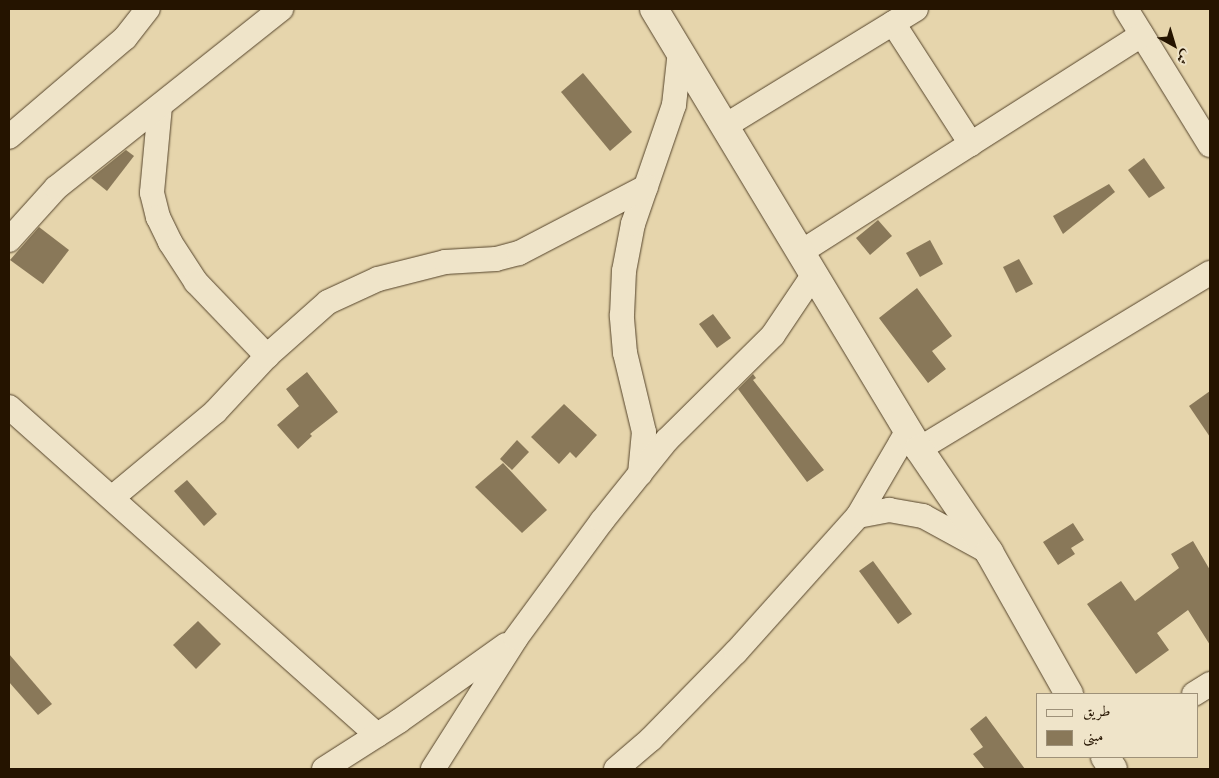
<!DOCTYPE html>
<meta charset="utf-8">
<style>
body{margin:0}
#map{position:relative;width:1219px;height:778px;overflow:hidden;background:#e6d5ac;font-family:"Libre Bodoni",Amiri,serif}
div>[style]{position:absolute}
.building>*{inset:0;background:#897859}
.roads{filter:drop-shadow(0 0 1px #55442b) drop-shadow(0 0 1px #55442b)}
.street>*{height:24px;margin:-12px;padding:0 12px;transform-origin:12px;border-radius:12px;background:#efe4c9}
.secondary>*{height:28px;margin:-14px;padding:0 14px;transform-origin:14px;border-radius:14px;background:#efe4c9}
span{translate:-50% -50%;white-space:nowrap;text-align:center;line-height:1.15;-webkit-text-stroke:5px #efe4c9;paint-order:stroke}
.frame{position:absolute;inset:0;border:10px solid #251400;pointer-events:none}
.legend{position:absolute;left:1036px;top:693px;width:162px;height:65px;box-sizing:border-box;background:#efe4c9;border:1px solid #9e9179;margin:0;padding:6px 9px;list-style:none;font-size:15px;color:#251400}
.legend li{display:flex;align-items:center;gap:10px;height:25px}
.legend b{width:25px;border:1px solid #9e9179}
.north{position:absolute;left:1149px;top:20px;width:50px;height:50px;-webkit-text-stroke:4px #efe4c9;paint-order:stroke;rotate:141deg;font-size:14px;font-weight:700;line-height:20px;text-align:center;color:#251400}
.north::after{content:'';display:block;margin:auto;width:18px;height:22px;background:#251400;clip-path:polygon(50% 0,100% 100%,50% 72%,0 100%)}
</style>
<div id="map">
<div class="building">
<i style="clip-path:polygon(583px 73px,632px 132px,610px 151px,561px 92px)"></i>
<i style="clip-path:polygon(126px 150px,134px 156px,107px 191px,91px 178px)"></i>
<i style="clip-path:polygon(1144px 158px,1165px 188px,1149px 198px,1128px 170px)"></i>
<i style="clip-path:polygon(1109px 184px,1115px 192px,1063px 234px,1053px 216px)"></i>
<i style="clip-path:polygon(878px 220px,892px 236px,870px 255px,856px 238px)"></i>
<i style="clip-path:polygon(39px 227px,69px 250px,43px 284px,10px 260px)"></i>
<i style="clip-path:polygon(930px 240px,943px 264px,920px 277px,906px 253px)"></i>
<i style="clip-path:polygon(1019px 259px,1033px 284px,1016px 293px,1003px 267px)"></i>
<i style="clip-path:polygon(917px 288px,952px 336px,932px 351px,946px 369px,928px 383px,879px 318px)"></i>
<i style="clip-path:polygon(713px 314px,731px 338px,717px 348px,699px 324px)"></i>
<i style="clip-path:polygon(307px 372px,338px 412px,310px 434px,312px 436px,298px 449px,277px 425px,299px 406px,286px 389px)"></i>
<i style="clip-path:polygon(753px 374px,756px 378px,753px 380px,824px 470px,807px 482px,738px 389px)"></i>
<i style="clip-path:polygon(1210px 391px,1210px 437px,1189px 406px)"></i>
<i style="clip-path:polygon(564px 404px,597px 435px,576px 458px,570px 452px,559px 464px,531px 437px)"></i>
<i style="clip-path:polygon(517px 440px,529px 452px,512px 470px,500px 459px)"></i>
<i style="clip-path:polygon(503px 463px,547px 510px,522px 533px,475px 487px)"></i>
<i style="clip-path:polygon(187px 480px,217px 514px,204px 526px,174px 491px)"></i>
<i style="clip-path:polygon(1073px 523px,1084px 540px,1071px 548px,1075px 554px,1058px 565px,1043px 542px)"></i>
<i style="clip-path:polygon(1193px 541px,1210px 570px,1210px 645px,1188px 610px,1157px 633px,1169px 650px,1136px 674px,1087px 604px,1121px 581px,1135px 601px,1179px 568px,1171px 554px)"></i>
<i style="clip-path:polygon(873px 561px,912px 614px,898px 624px,859px 571px)"></i>
<i style="clip-path:polygon(198px 621px,221px 644px,196px 669px,173px 645px)"></i>
<i style="clip-path:polygon(9px 654px,52px 704px,38px 715px,9px 682px)"></i>
<i style="clip-path:polygon(986px 716px,1025px 769px,985px 769px,973px 754px,983px 747px,970px 729px)"></i>
</div>
<div class="roads">
<div class="street">
<i style="left:1126px;top:9px;width:160px;rotate:58.3deg"></i>
<i style="left:893px;top:23px;width:144px;rotate:57.2deg"></i>
<i style="left:160px;top:106px;width:87px;rotate:95.3deg"></i>
<i style="left:152px;top:193px;width:25px;rotate:76deg"></i>
<i style="left:158px;top:217px;width:28px;rotate:64deg"></i>
<i style="left:170px;top:242px;width:48px;rotate:57deg"></i>
<i style="left:196px;top:282px;width:103px;rotate:46.2deg"></i>
<i style="left:725px;top:126px;width:224px;rotate:-31.5deg"></i>
<i style="left:9px;top:137px;width:153px;rotate:-40.5deg"></i>
<i style="left:125px;top:38px;width:37px;rotate:-52deg"></i>
<i style="left:9px;top:240px;width:70px;rotate:-47.9deg"></i>
<i style="left:56px;top:188px;width:288px;rotate:-38.5deg"></i>
<i style="left:801px;top:252px;width:404px;rotate:-32.5deg"></i>
<i style="left:9px;top:407px;width:493px;rotate:41.7deg"></i>
<i style="left:919px;top:449px;width:340px;rotate:-31.2deg"></i>
<i style="left:640px;top:474px;width:42px;rotate:-84.6deg"></i>
<i style="left:644px;top:432px;width:81px;rotate:-103.5deg"></i>
<i style="left:625px;top:353px;width:38px;rotate:-95deg"></i>
<i style="left:622px;top:315px;width:44px;rotate:-87.4deg"></i>
<i style="left:624px;top:271px;width:48px;rotate:-79.2deg"></i>
<i style="left:633px;top:224px;width:126px;rotate:-71deg"></i>
<i style="left:674px;top:105px;width:54px;rotate:-83.7deg"></i>
<i style="left:113px;top:497px;width:133px;rotate:-39.8deg"></i>
<i style="left:215px;top:412px;width:76px;rotate:-47.1deg"></i>
<i style="left:267px;top:356px;width:81px;rotate:-41.5deg"></i>
<i style="left:328px;top:302px;width:55px;rotate:-24.7deg"></i>
<i style="left:378px;top:279px;width:69px;rotate:-14.2deg"></i>
<i style="left:445px;top:262px;width:51px;rotate:-3.4deg"></i>
<i style="left:496px;top:259px;width:24px;rotate:-15deg"></i>
<i style="left:519px;top:253px;width:143px;rotate:-27.5deg"></i>
<i style="left:858px;top:516px;width:32px;rotate:-11deg"></i>
<i style="left:889px;top:510px;width:35px;rotate:10deg"></i>
<i style="left:923px;top:516px;width:73px;rotate:28.7deg"></i>
<i style="left:1194px;top:694px;width:19px;rotate:-32deg"></i>
<i style="left:324px;top:769px;width:89px;rotate:-32.6deg"></i>
<i style="left:399px;top:721px;width:131px;rotate:-35.4deg"></i>
<i style="left:433px;top:769px;width:155px;rotate:-57.6deg"></i>
<i style="left:516px;top:638px;width:145px;rotate:-53.7deg"></i>
<i style="left:602px;top:521px;width:104px;rotate:-51.3deg"></i>
<i style="left:667px;top:440px;width:149px;rotate:-44.7deg"></i>
<i style="left:773px;top:335px;width:73px;rotate:-56.1deg"></i>
<i style="left:616px;top:769px;width:46px;rotate:-40.6deg"></i>
<i style="left:651px;top:739px;width:122px;rotate:-45.7deg"></i>
<i style="left:736px;top:652px;width:183px;rotate:-48.1deg"></i>
<i style="left:858px;top:516px;width:99px;rotate:-59.8deg"></i>
</div>
<div class="secondary">
<i style="left:654px;top:9px;width:514px;rotate:58.94deg"></i>
<i style="left:919px;top:449px;width:125px;rotate:55.8deg"></i>
<i style="left:989px;top:552px;width:163px;rotate:60.6deg"></i>
<i style="left:1105px;top:757px;width:14px;rotate:56deg"></i>
</div>
</div>
<div class="frame"></div>
<ul class="legend">
<li><b style="height:6px;background:#efe4c9"></b>طريق</li>
<li><b style="height:14px;background:#897859"></b>مبنى</li>
</ul>
<div class="north">ش</div>
</div>
